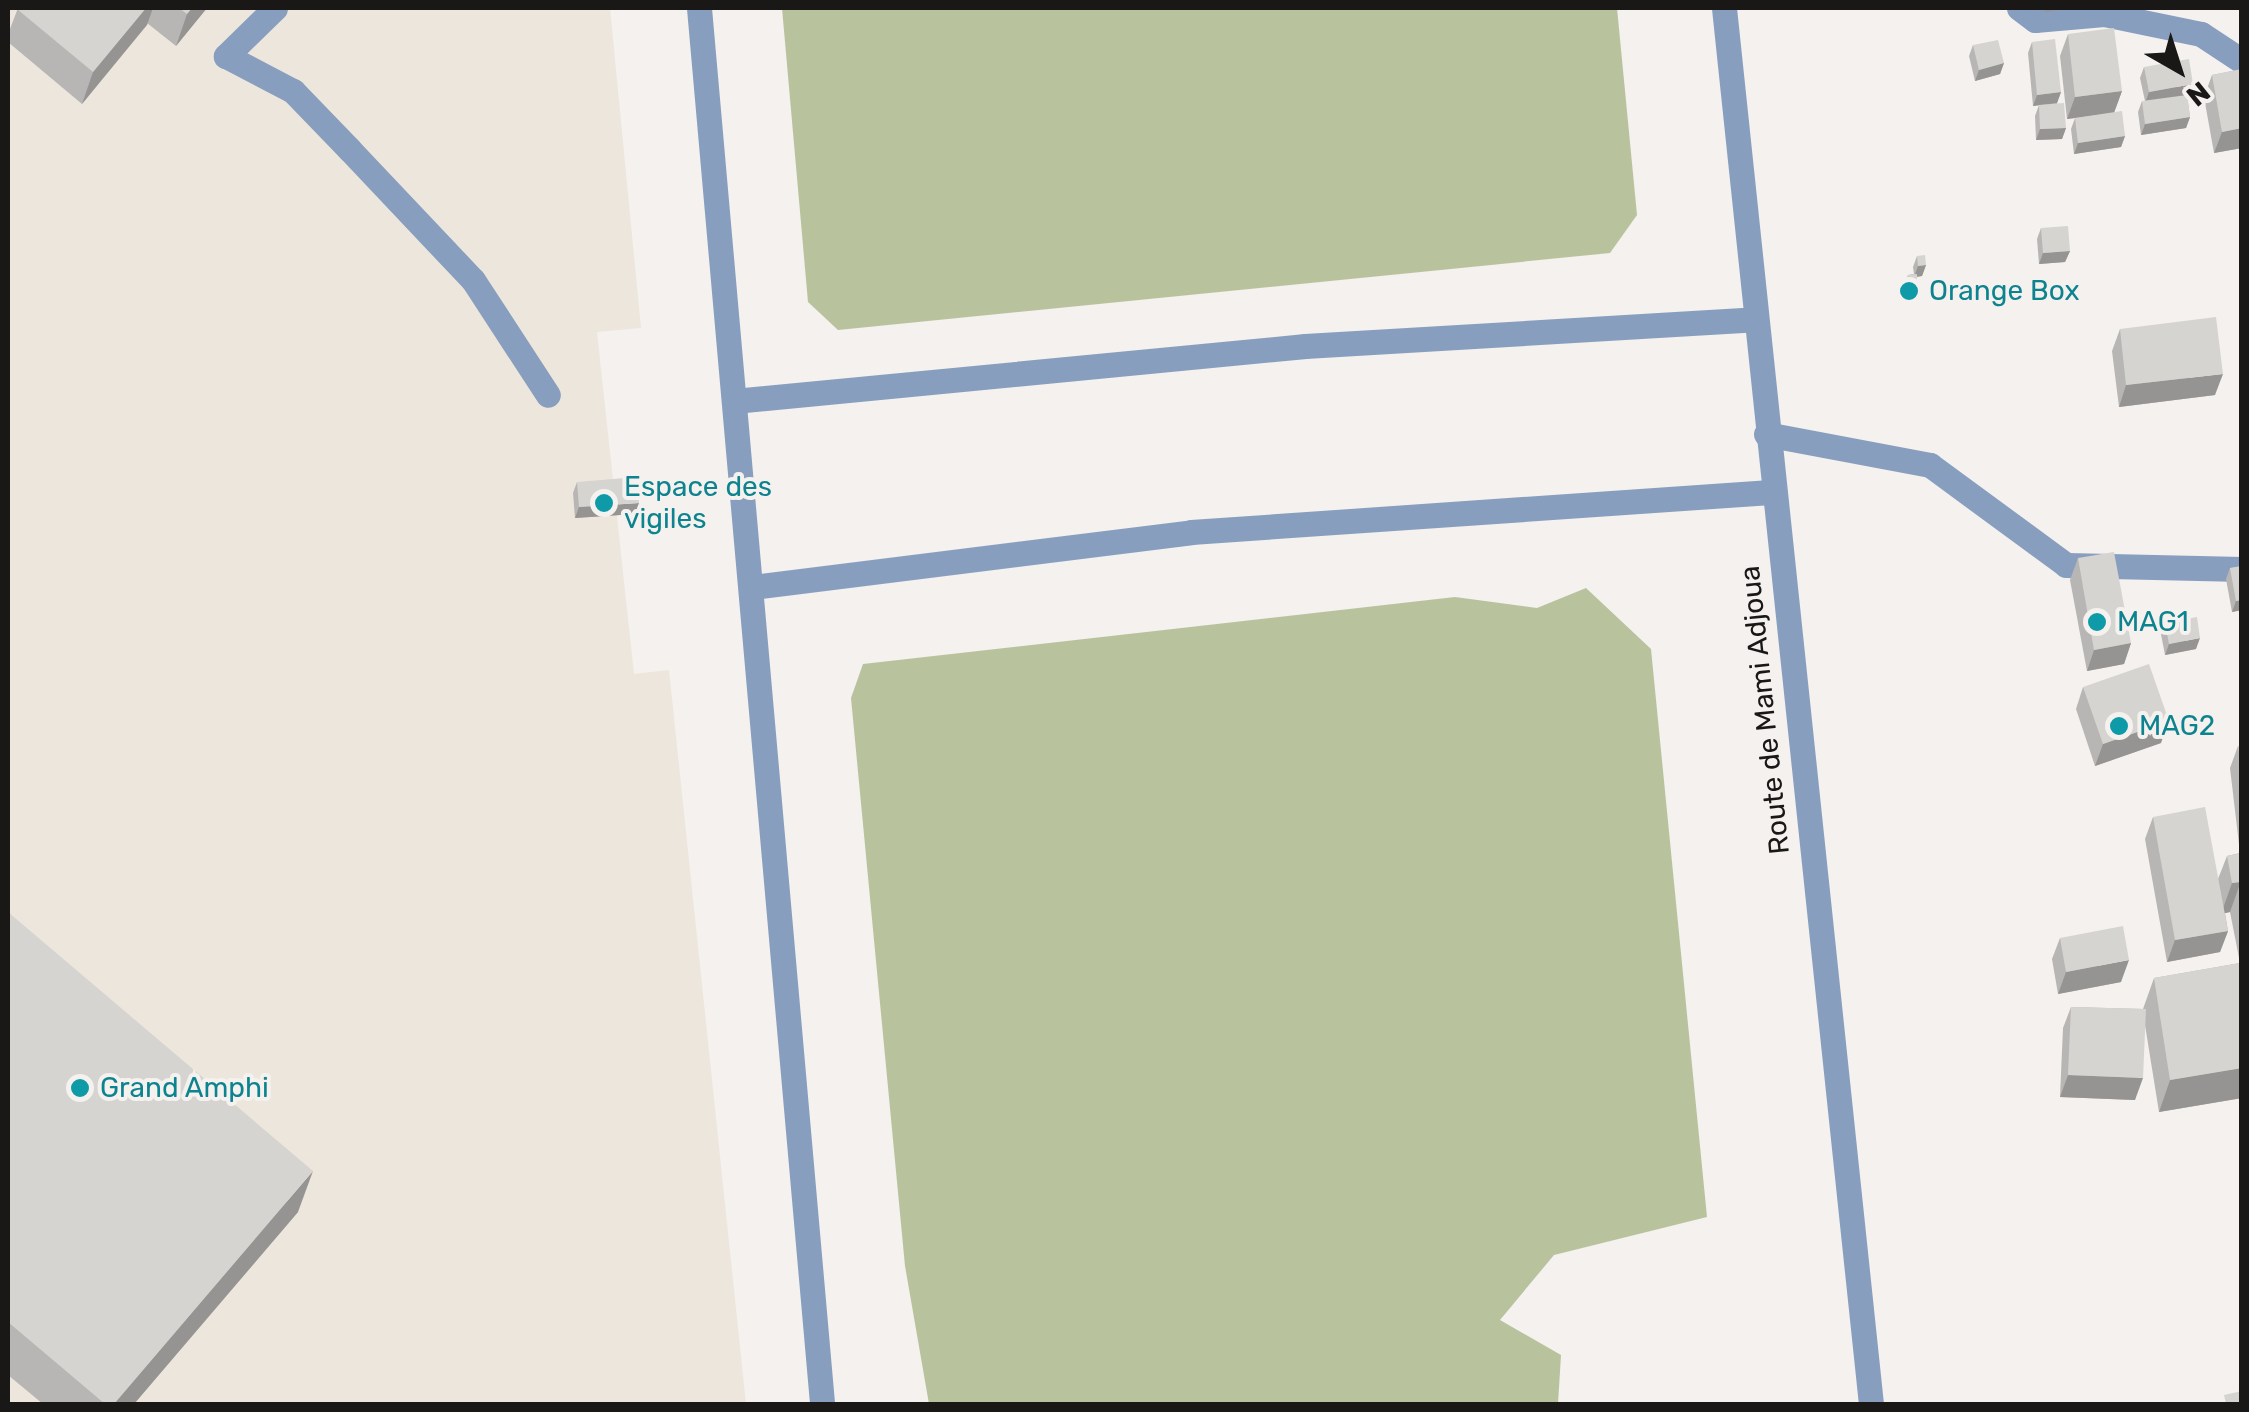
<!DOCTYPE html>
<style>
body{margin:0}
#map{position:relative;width:2249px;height:1412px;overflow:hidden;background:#f4f1ee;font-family:Rubik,sans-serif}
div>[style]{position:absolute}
.built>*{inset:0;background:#ede6dc}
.green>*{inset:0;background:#b8c39e}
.service>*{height:25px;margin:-12.5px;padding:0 12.5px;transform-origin:12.5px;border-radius:12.5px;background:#879ebe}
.minor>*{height:25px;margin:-12.5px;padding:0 12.5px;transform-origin:12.5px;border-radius:12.5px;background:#879ebe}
.tertiary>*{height:25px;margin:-12.5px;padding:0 12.5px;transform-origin:12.5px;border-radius:12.5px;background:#879ebe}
.wall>*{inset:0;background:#b8b6b4}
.shaded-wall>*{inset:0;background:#969492}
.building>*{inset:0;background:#d6d4d1}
.dots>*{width:28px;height:28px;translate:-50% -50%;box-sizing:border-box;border:5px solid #f4f1ee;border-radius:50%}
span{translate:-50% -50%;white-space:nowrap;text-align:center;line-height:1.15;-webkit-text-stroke:8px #f4f1ee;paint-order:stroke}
.culture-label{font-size:28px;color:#0d838f}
.left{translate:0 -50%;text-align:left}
.street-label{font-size:28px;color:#191817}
.frame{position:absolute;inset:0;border:10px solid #191817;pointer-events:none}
.north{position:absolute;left:2129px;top:20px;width:100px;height:100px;-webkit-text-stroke:8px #f4f1ee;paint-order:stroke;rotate:141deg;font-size:28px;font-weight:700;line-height:40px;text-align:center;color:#191817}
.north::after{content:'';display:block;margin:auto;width:35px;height:45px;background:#191817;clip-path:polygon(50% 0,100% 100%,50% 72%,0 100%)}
</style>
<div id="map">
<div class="built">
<i style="clip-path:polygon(8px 8px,610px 8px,641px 328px,597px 332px,634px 674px,669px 670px,746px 1404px,8px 1404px)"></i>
</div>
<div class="green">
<i style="clip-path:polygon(782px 8px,1617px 8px,1637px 215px,1610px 253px,838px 330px,808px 302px)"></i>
<i style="clip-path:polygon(1586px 588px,1651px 649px,1707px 1217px,1554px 1255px,1500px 1320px,1561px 1355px,1558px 1404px,929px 1404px,905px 1266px,851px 698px,863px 664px,1455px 597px,1537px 608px)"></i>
</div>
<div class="service">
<i style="left:275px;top:8px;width:69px;rotate:135.6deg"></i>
<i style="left:226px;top:56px;width:76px;rotate:27.6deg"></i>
<i style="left:293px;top:91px;width:81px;rotate:46deg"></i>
<i style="left:349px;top:149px;width:180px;rotate:46.6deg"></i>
<i style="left:473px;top:280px;width:137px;rotate:56.9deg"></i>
</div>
<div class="minor">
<i style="left:2019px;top:8px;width:20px;rotate:37deg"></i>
<i style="left:2035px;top:20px;width:69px;rotate:-5deg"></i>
<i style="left:2104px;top:14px;width:99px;rotate:11.7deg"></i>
<i style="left:2201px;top:34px;width:49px;rotate:33.4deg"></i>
<i style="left:734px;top:401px;width:574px;rotate:-5.5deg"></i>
<i style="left:1305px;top:346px;width:451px;rotate:-3.4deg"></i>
<i style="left:1766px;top:434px;width:167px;rotate:10.7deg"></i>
<i style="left:1930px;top:465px;width:169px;rotate:36.3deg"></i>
<i style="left:2066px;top:565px;width:176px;rotate:1.3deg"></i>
<i style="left:752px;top:587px;width:442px;rotate:-7.1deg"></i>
<i style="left:1191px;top:532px;width:581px;rotate:-3.95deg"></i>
</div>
<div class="tertiary">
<i style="left:699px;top:8px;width:1401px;rotate:84.96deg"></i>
<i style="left:1724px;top:8px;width:1404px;rotate:83.99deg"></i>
</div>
<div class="wall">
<i style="clip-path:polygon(18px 8px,207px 8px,176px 46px,147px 23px,82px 104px,8px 42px,8px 34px)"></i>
<i style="clip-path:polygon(2068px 34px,2122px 91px,2114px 112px,2125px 136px,2121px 147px,2074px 154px,2071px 129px,2075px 118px,2083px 117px,2067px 119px,2060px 56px)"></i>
<i style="clip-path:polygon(2032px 42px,2061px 92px,2057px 103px,2066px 128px,2062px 139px,2036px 140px,2035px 116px,2039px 105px,2033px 106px,2028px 53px)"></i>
<i style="clip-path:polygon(1973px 45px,2004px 63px,2000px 74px,1975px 81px,1969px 56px)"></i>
<i style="clip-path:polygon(2144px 67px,2189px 95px,2187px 95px,2190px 117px,2186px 128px,2141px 135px,2138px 112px,2142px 101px,2145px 101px,2140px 78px)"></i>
<i style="clip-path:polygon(2242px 69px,2242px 148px,2214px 153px,2204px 97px,2212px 75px)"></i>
<i style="clip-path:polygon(2041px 228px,2070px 251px,2065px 262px,2039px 264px,2037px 239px)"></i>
<i style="clip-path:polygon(1917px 256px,1926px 265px,1922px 276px,1917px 277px,1913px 295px,1905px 296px,1904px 286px,1908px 275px,1914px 274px,1913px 267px)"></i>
<i style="clip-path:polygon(2120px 329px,2215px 395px,2119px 407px,2112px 351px)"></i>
<i style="clip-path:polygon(577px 482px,635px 514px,575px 518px,573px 493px)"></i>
<i style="clip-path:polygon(2078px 558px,2131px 643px,2124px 664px,2087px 671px,2070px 580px)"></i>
<i style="clip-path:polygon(2242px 566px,2242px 610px,2232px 612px,2226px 579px,2230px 568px)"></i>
<i style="clip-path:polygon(2165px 623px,2196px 649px,2165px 655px,2161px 634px)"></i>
<i style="clip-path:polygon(2083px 687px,2161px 743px,2095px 766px,2076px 709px)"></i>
<i style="clip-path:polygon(2238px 746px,2242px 746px,2242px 1098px,2159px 1112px,2145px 1025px,2135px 1100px,2060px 1097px,2063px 1028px,2071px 1007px,2143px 1009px,2154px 978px,2240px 963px,2230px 912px,2225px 913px,2228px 931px,2220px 952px,2167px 962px,2145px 839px,2153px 817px,2218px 879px,2227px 856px,2240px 853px,2230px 768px)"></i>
<i style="clip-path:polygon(8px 912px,298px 1212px,134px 1404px,43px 1404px,8px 1375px)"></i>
<i style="clip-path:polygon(2060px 938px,2121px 982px,2058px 994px,2052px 959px)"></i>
</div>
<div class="shaded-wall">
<i style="clip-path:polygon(146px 8px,153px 8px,147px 25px,82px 104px,93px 72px)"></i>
<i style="clip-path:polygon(192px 8px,207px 8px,176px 46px,187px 14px)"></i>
<i style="clip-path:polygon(2046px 8px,2069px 8px,2045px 12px)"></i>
<i style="clip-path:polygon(2004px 63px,2000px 74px,1975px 81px,1979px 70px)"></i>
<i style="clip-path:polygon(2193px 84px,2189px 95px,2145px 103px,2149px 92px)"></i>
<i style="clip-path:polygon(2122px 91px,2114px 113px,2067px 119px,2075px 97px)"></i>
<i style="clip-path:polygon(2061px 92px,2057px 103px,2033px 106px,2037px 95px)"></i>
<i style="clip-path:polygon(2190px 117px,2186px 128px,2141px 135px,2145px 124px)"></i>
<i style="clip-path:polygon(2066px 128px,2062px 139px,2036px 140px,2040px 129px)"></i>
<i style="clip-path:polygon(2242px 128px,2242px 148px,2214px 153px,2222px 132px)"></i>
<i style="clip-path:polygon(2125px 136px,2121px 147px,2074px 154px,2078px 143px)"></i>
<i style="clip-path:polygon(2070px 251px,2065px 262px,2039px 264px,2043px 253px)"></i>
<i style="clip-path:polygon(1926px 265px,1922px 276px,1914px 277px,1918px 266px)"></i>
<i style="clip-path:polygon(1917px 284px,1913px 295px,1905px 296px,1909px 285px)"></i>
<i style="clip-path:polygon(2223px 374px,2215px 395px,2119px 407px,2126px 385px)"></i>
<i style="clip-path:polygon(639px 503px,635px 514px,575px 518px,579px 507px)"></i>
<i style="clip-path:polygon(2242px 600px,2242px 610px,2232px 612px,2236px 601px)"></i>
<i style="clip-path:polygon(2200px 638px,2196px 649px,2165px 655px,2169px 644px)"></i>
<i style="clip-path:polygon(2131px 643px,2124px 664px,2087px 671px,2094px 650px)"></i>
<i style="clip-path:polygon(2169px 721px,2161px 743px,2095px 766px,2103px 744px)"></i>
<i style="clip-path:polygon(2241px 881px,2230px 912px,2221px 914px,2232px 883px)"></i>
<i style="clip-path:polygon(2228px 931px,2220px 952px,2167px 962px,2175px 940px)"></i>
<i style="clip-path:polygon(2129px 960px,2121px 982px,2058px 994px,2066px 972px)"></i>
<i style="clip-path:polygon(2242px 1068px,2242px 1098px,2159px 1112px,2170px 1080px)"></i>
<i style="clip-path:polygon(2068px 1075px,2143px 1078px,2135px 1100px,2060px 1097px)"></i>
<i style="clip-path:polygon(313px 1171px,298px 1212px,134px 1404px,114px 1404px)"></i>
</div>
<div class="building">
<i style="clip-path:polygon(18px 8px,146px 8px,93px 72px,17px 9px)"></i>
<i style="clip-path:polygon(179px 8px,192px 8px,187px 14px)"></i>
<i style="clip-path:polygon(2114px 28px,2122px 91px,2075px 97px,2068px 34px)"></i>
<i style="clip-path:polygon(2055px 39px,2061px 92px,2037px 95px,2032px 42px)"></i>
<i style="clip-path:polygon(1998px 40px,2004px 63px,1979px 70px,1973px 45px)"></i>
<i style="clip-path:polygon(2189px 59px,2193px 84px,2149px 92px,2144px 67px)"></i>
<i style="clip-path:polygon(2242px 69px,2242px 128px,2222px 132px,2212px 75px)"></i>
<i style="clip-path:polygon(2187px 95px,2190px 117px,2145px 124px,2142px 101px)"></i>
<i style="clip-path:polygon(2064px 103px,2066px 128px,2040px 129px,2039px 105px)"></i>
<i style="clip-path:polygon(2122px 111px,2125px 136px,2078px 143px,2075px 118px)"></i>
<i style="clip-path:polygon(2068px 226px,2070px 251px,2043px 253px,2041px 228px)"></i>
<i style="clip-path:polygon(1925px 255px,1926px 265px,1918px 266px,1917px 256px)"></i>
<i style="clip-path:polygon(1917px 274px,1917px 284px,1909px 285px,1908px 275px)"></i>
<i style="clip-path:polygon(2216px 317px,2223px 374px,2126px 385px,2120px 329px)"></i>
<i style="clip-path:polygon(637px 477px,639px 503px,579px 507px,577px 482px)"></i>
<i style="clip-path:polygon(2114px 552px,2131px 643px,2094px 650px,2078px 558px)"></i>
<i style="clip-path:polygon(2242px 566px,2242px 600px,2236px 601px,2230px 568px)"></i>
<i style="clip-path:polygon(2197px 617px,2200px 638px,2169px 644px,2165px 623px)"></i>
<i style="clip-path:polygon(2149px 664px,2169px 721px,2103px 744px,2083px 687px)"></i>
<i style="clip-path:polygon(2238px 746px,2242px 746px,2242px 774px)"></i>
<i style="clip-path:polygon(2205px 807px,2228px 931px,2175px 940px,2153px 817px)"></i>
<i style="clip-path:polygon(2242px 853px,2242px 882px,2232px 883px,2227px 856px)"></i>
<i style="clip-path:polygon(8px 912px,313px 1171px,114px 1404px,105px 1404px,8px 1322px)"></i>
<i style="clip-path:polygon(2123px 926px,2129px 960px,2066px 972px,2060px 938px)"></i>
<i style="clip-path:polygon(2240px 963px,2242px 1068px,2170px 1080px,2154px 978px)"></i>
<i style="clip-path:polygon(2071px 1007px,2146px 1009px,2143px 1078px,2068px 1075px)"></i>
<i style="clip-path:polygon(2242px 1391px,2242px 1404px,2226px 1404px,2224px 1395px)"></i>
</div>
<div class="dots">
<i style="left:1909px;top:291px;background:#0f9aa8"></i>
<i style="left:604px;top:503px;background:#0f9aa8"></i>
<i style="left:2097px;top:622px;background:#0f9aa8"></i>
<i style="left:2119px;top:726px;background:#0f9aa8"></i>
<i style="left:80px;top:1088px;background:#0f9aa8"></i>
</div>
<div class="culture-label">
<span class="left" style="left:1929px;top:291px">Orange Box</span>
<span class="left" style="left:624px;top:503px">Espace des<br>vigiles</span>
<span class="left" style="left:2117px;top:622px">MAG1</span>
<span class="left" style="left:2139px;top:726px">MAG2</span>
<span class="left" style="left:100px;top:1088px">Grand Amphi</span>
</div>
<div class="street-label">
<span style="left:1765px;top:710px;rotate:-96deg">Route de Mami Adjoua</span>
</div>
<div class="frame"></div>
<div class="north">N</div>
</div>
